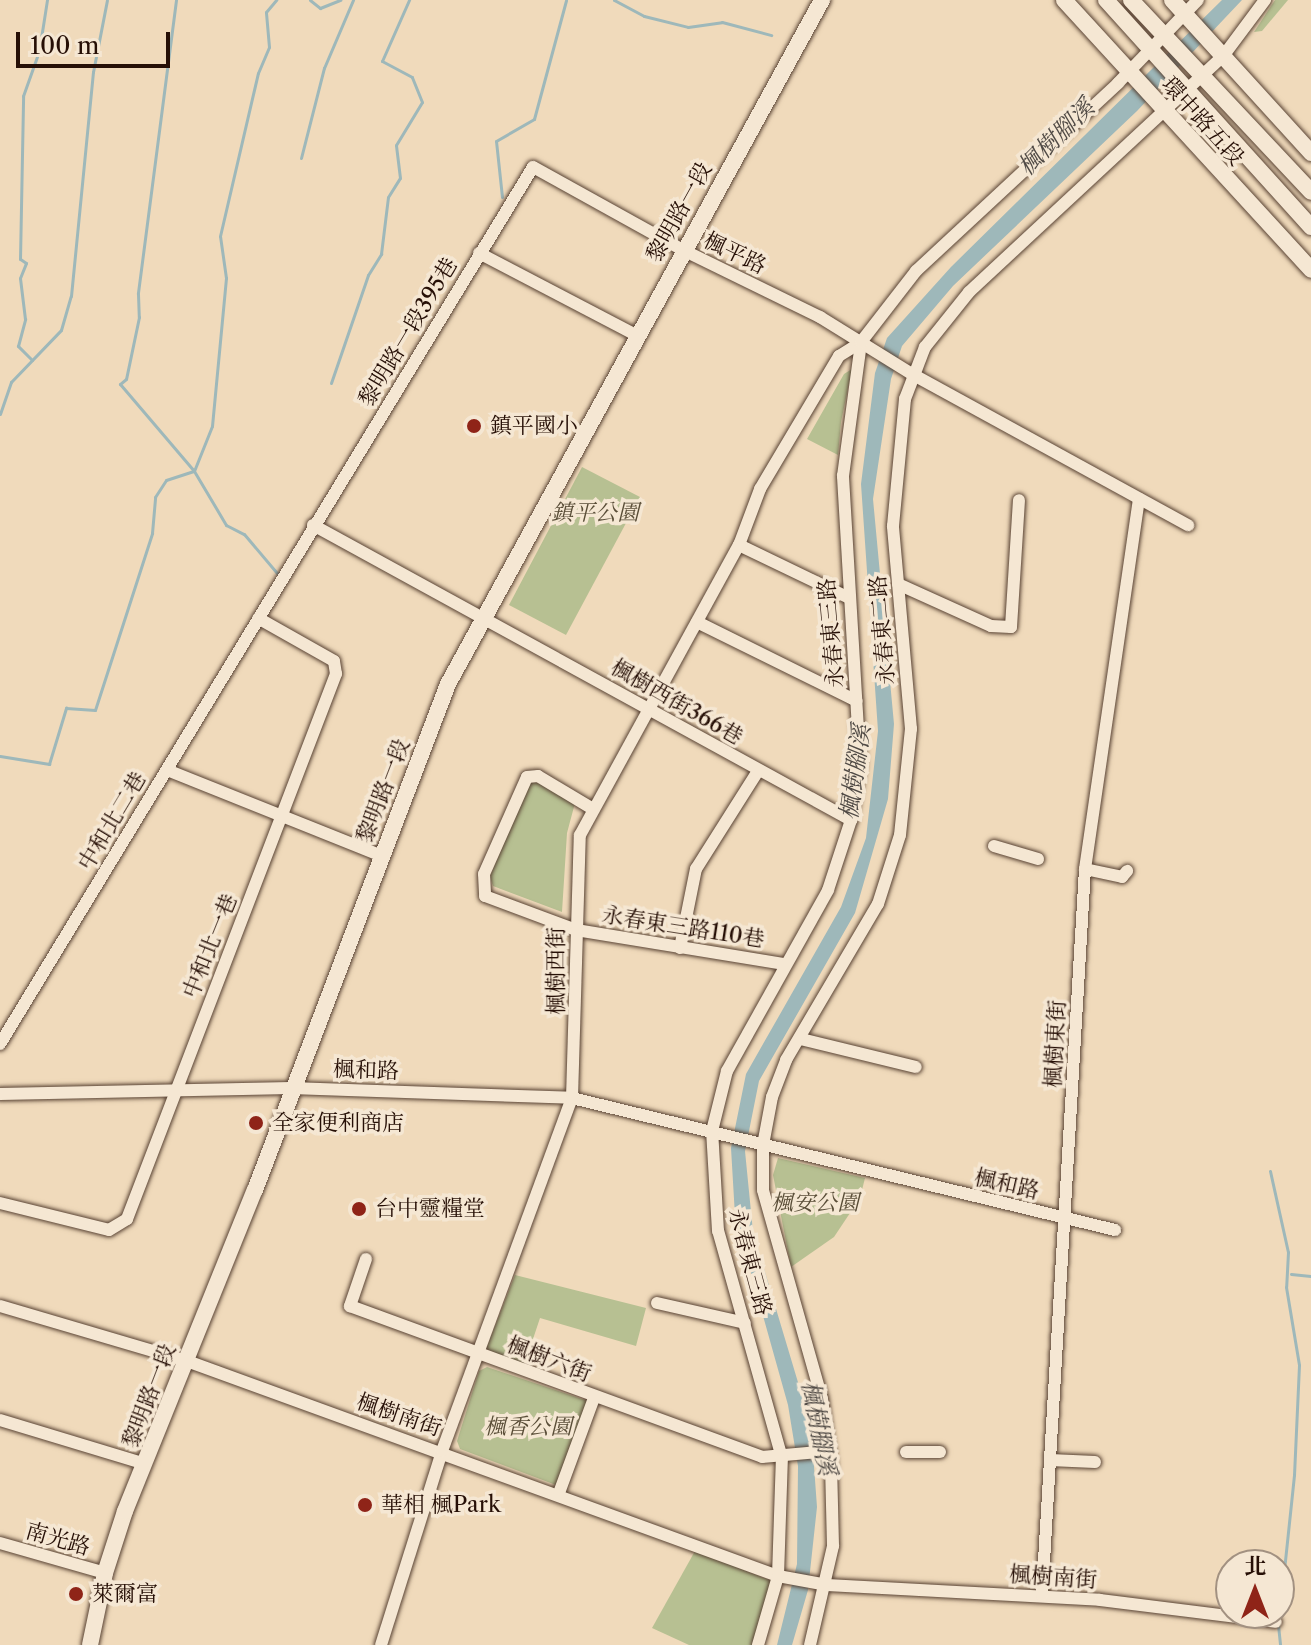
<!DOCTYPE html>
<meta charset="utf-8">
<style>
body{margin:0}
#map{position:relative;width:1311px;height:1645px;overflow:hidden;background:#f0dabb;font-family:"Libre Caslon Text","Noto Serif TC",serif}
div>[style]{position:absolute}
.green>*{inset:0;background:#b7c092}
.water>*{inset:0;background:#9eb8ba}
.stream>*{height:3px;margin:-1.5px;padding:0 1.5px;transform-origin:1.5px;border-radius:1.5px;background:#9eb8ba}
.roads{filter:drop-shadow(0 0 2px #584233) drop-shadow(0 0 2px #584233)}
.street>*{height:12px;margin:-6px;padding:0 6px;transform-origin:6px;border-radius:6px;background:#f5e7d3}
.secondary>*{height:16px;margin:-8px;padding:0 8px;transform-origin:8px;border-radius:8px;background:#f5e7d3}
.dots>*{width:22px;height:22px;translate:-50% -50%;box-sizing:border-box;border:4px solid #f5e7d3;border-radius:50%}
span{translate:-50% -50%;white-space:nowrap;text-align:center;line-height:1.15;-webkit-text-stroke:7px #f5e7d3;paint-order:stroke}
.street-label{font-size:22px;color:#260f06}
.poi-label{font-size:22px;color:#260f06}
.left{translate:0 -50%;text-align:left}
.park-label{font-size:22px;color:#594d37;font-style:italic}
.water-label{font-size:24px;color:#504a45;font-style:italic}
.north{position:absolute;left:1215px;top:1549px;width:80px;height:80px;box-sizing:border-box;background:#f5e7d3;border:2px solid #a29181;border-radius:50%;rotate:0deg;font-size:22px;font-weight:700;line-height:32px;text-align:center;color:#260f06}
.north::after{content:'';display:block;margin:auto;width:28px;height:36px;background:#8f2418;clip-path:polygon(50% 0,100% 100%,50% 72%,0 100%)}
.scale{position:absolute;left:16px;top:32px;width:154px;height:36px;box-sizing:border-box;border:4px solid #260f06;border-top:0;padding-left:10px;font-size:24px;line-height:28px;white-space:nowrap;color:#260f06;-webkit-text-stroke:6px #f5e7d3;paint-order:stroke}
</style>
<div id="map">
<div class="green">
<i style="clip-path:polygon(1275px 0,1288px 0,1262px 31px,1254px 32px)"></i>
<i style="clip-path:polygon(852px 369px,841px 422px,838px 455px,807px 439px,844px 374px)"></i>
<i style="clip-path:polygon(582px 467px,640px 497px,566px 635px,509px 605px)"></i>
<i style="clip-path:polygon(533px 780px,575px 803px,567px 833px,562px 912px,493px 886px,490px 877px,525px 788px)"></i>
<i style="clip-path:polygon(778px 1158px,865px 1178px,860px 1198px,834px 1237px,791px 1267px,773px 1175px)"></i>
<i style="clip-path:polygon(515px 1275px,646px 1308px,636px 1346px,540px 1318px,524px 1366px,486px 1349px)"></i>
<i style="clip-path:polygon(487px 1367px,588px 1401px,556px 1485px,460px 1449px,457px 1441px,479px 1371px)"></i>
<i style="clip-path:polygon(695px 1551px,772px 1581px,752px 1645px,689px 1645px,652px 1628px)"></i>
</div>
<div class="water">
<i style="clip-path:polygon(1222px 0,1242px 0,1137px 111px,953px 286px,902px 346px,891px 379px,873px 499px,894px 724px,888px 799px,855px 913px,759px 1081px,745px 1151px,753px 1232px,803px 1399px,814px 1466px,817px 1507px,808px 1590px,792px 1645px,777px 1645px,797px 1564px,798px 1466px,788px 1405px,735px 1216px,731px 1148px,746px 1074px,841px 907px,866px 838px,878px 731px,861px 484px,875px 373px,887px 338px,951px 267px)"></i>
</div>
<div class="stream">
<i style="left:176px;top:0;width:296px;rotate:97.4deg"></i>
<i style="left:138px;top:294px;width:23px;rotate:88deg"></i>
<i style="left:139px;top:317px;width:63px;rotate:101.8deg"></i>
<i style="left:126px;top:379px;width:8px;rotate:140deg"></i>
<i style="left:120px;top:384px;width:114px;rotate:49.6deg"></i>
<i style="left:194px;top:471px;width:63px;rotate:59.3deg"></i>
<i style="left:226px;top:525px;width:20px;rotate:27deg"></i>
<i style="left:244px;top:534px;width:51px;rotate:49.8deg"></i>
<i style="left:310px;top:0;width:13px;rotate:39deg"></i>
<i style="left:320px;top:8px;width:22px;rotate:-22deg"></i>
<i style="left:614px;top:0;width:34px;rotate:28deg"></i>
<i style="left:644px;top:16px;width:45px;rotate:14deg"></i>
<i style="left:688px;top:27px;width:34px;rotate:-8deg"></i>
<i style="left:722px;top:22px;width:51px;rotate:14.9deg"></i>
<i style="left:301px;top:158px;width:93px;rotate:-75.7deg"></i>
<i style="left:324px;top:68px;width:74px;rotate:-66.9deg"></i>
<i style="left:502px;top:197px;width:56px;rotate:-96.1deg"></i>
<i style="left:496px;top:141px;width:44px;rotate:-30.1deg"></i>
<i style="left:534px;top:119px;width:123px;rotate:-74.9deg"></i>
<i style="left:32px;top:360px;width:20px;rotate:-135deg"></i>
<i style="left:18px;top:346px;width:28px;rotate:-75deg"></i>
<i style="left:25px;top:319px;width:41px;rotate:-97deg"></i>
<i style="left:20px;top:278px;width:16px;rotate:-68deg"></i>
<i style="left:26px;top:263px;width:7px;rotate:-146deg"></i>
<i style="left:20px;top:259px;width:163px;rotate:-88.9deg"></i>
<i style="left:23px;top:96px;width:48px;rotate:-70.4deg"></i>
<i style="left:39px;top:51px;width:52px;rotate:-81.1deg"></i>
<i style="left:331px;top:383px;width:114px;rotate:-71.1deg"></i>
<i style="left:368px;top:275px;width:25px;rotate:-58deg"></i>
<i style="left:381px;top:254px;width:57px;rotate:-83deg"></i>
<i style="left:388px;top:197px;width:22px;rotate:-58deg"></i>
<i style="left:400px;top:178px;width:33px;rotate:-97deg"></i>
<i style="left:396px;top:145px;width:50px;rotate:-58.8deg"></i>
<i style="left:422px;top:102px;width:27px;rotate:-112deg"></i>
<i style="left:412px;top:77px;width:34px;rotate:-152deg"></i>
<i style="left:382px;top:61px;width:67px;rotate:-66.1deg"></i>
<i style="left:0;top:414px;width:34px;rotate:-71deg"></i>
<i style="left:11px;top:382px;width:72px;rotate:-46.1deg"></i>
<i style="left:61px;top:330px;width:35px;rotate:-74deg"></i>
<i style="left:71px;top:296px;width:225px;rotate:-84.4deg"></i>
<i style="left:93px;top:72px;width:73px;rotate:-79deg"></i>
<i style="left:0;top:756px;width:50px;rotate:9.3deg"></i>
<i style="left:49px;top:764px;width:59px;rotate:-73.1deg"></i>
<i style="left:66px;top:708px;width:29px;rotate:4deg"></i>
<i style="left:95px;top:710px;width:186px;rotate:-72.1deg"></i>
<i style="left:152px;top:533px;width:36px;rotate:-85deg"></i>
<i style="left:155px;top:497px;width:20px;rotate:-57deg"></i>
<i style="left:166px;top:480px;width:29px;rotate:-18deg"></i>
<i style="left:194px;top:471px;width:48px;rotate:-68.2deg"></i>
<i style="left:212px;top:426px;width:149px;rotate:-84.6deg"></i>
<i style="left:226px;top:278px;width:42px;rotate:-98.1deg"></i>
<i style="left:220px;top:236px;width:167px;rotate:-76.9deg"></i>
<i style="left:258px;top:73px;width:28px;rotate:-67deg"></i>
<i style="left:269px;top:47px;width:35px;rotate:-95deg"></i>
<i style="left:266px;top:12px;width:16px;rotate:-50deg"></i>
<i style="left:1270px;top:1171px;width:83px;rotate:77.5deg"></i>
<i style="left:1288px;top:1252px;width:35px;rotate:93deg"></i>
<i style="left:1286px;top:1287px;width:79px;rotate:80.5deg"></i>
<i style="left:1299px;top:1365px;width:110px;rotate:92.6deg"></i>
<i style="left:1294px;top:1475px;width:143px;rotate:96deg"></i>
<i style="left:1291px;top:1274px;width:20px;rotate:6deg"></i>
<i style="left:1278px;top:1625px;width:20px;rotate:84deg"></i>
</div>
<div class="roads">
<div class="street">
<i style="left:479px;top:253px;width:177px;rotate:27.6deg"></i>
<i style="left:313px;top:525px;width:614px;rotate:28.74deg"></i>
<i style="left:739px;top:545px;width:122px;rotate:25.7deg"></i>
<i style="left:898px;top:584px;width:102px;rotate:24.3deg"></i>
<i style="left:991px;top:626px;width:20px;rotate:3deg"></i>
<i style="left:1011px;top:627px;width:127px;rotate:-86.4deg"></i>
<i style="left:697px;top:622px;width:178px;rotate:26.3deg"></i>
<i style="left:167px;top:770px;width:232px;rotate:21.8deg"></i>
<i style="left:593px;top:809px;width:64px;rotate:-149deg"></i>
<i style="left:538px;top:776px;width:11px;rotate:175deg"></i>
<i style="left:527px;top:777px;width:106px;rotate:113.9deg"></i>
<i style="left:484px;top:874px;width:22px;rotate:87deg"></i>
<i style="left:485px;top:896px;width:97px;rotate:20.5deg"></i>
<i style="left:576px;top:930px;width:210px;rotate:9.3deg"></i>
<i style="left:994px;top:846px;width:46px;rotate:16.5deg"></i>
<i style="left:1085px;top:869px;width:38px;rotate:12deg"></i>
<i style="left:1122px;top:877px;width:8px;rotate:-50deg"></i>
<i style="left:680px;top:948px;width:81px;rotate:-78.6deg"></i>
<i style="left:696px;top:869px;width:116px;rotate:-57.7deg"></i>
<i style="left:801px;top:1039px;width:118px;rotate:13.7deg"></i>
<i style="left:0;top:1044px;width:1026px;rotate:-58.71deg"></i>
<i style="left:533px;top:167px;width:171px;rotate:29deg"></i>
<i style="left:683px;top:250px;width:153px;rotate:26.1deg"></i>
<i style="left:820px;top:317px;width:108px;rotate:31.8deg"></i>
<i style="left:912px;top:374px;width:315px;rotate:28.7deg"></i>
<i style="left:0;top:1094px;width:291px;rotate:-1.2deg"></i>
<i style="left:291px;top:1088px;width:281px;rotate:2deg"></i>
<i style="left:572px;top:1098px;width:559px;rotate:13.66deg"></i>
<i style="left:0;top:1203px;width:112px;rotate:13.9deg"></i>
<i style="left:109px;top:1230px;width:21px;rotate:-31deg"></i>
<i style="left:127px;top:1219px;width:584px;rotate:-69.02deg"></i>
<i style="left:336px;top:674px;width:13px;rotate:-99deg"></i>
<i style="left:334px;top:661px;width:87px;rotate:-150.5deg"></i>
<i style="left:366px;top:1259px;width:50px;rotate:108.8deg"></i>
<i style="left:350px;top:1306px;width:439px;rotate:20.1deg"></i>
<i style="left:762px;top:1457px;width:68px;rotate:-5deg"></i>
<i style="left:657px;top:1303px;width:90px;rotate:12.8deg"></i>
<i style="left:0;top:1306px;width:195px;rotate:16.4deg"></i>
<i style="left:187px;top:1361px;width:629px;rotate:19.99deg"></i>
<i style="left:778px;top:1576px;width:50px;rotate:10.4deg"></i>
<i style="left:827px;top:1585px;width:273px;rotate:3.1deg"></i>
<i style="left:1100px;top:1600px;width:177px;rotate:7.1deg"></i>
<i style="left:0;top:1420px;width:152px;rotate:16.8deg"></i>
<i style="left:906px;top:1452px;width:34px"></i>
<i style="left:1050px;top:1460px;width:45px;rotate:2.5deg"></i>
<i style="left:559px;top:1493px;width:101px;rotate:-69.8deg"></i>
<i style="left:0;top:1543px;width:109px;rotate:15.9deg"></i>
<i style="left:1042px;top:1595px;width:727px;rotate:-86.61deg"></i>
<i style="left:1085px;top:869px;width:374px;rotate:-81.7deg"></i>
<i style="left:381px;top:1645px;width:203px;rotate:-72.5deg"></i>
<i style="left:442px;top:1451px;width:376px;rotate:-69.8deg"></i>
<i style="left:572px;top:1098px;width:263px;rotate:-88.3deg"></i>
<i style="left:580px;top:835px;width:331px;rotate:-61.3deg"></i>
<i style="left:739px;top:545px;width:60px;rotate:-69.4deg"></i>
<i style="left:760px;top:489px;width:155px;rotate:-59.3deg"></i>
<i style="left:839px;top:356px;width:26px;rotate:-32deg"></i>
<i style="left:758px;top:1645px;width:72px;rotate:-73.8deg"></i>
<i style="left:778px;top:1576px;width:118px;rotate:-88.1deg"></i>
<i style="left:782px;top:1458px;width:236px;rotate:-105.7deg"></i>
<i style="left:718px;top:1231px;width:100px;rotate:-93.4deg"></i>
<i style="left:712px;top:1131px;width:62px;rotate:-76deg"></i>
<i style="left:727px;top:1071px;width:207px;rotate:-60.8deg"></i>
<i style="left:828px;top:890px;width:74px;rotate:-71.8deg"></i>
<i style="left:851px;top:820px;width:58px;rotate:-81deg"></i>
<i style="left:860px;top:763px;width:288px;rotate:-93.4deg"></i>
<i style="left:843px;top:476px;width:135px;rotate:-82.3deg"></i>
<i style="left:861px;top:342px;width:90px;rotate:-52.2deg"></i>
<i style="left:916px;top:271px;width:276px;rotate:-42.9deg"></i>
<i style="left:1118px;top:83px;width:115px;rotate:-46.1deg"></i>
<i style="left:810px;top:1645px;width:102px;rotate:-76.9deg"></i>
<i style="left:833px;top:1546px;width:82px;rotate:-91.4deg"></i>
<i style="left:831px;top:1464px;width:66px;rotate:-97.9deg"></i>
<i style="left:822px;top:1399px;width:217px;rotate:-105.8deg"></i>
<i style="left:763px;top:1190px;width:45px;rotate:-90deg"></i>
<i style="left:763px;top:1145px;width:49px;rotate:-79.4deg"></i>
<i style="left:772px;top:1097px;width:40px;rotate:-69deg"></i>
<i style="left:786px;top:1060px;width:181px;rotate:-59.5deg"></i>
<i style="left:878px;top:904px;width:72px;rotate:-72.3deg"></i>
<i style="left:900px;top:835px;width:107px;rotate:-84.1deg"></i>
<i style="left:911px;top:729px;width:204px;rotate:-95.1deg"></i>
<i style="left:893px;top:526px;width:128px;rotate:-84.6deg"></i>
<i style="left:905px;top:399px;width:56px;rotate:-69deg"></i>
<i style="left:925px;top:347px;width:70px;rotate:-51.3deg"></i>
<i style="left:969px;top:292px;width:348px;rotate:-42.9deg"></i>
<i style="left:1224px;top:55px;width:69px;rotate:-53.3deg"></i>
</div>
<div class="secondary">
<i style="left:1064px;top:0;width:366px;rotate:47.5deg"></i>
<i style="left:1106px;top:0;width:306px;rotate:47.9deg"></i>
<i style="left:1131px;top:0;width:263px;rotate:46.8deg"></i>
<i style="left:1172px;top:0;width:207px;rotate:47.7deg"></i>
<i style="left:90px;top:1645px;width:74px;rotate:-78.2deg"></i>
<i style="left:105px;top:1573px;width:65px;rotate:-72.1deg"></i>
<i style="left:125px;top:1511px;width:346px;rotate:-68deg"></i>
<i style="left:255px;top:1190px;width:542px;rotate:-69.12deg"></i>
<i style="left:448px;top:684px;width:780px;rotate:-61.33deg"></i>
</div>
</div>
<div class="dots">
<i style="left:474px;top:426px;background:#8f2418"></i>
<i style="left:256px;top:1123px;background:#8f2418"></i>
<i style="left:359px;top:1209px;background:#8f2418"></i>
<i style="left:365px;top:1505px;background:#8f2418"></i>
<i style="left:76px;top:1594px;background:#8f2418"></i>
</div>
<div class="street-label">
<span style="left:1203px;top:121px;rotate:48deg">環中路五段</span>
<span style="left:679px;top:212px;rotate:-61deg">黎明路一段</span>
<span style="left:735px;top:253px;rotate:26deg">楓平路</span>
<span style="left:408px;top:332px;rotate:-59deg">黎明路一段395巷</span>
<span style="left:882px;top:630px;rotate:-95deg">永春東二路</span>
<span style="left:831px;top:633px;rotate:-95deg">永春東三路</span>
<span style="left:677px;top:702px;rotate:30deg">楓樹西街366巷</span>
<span style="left:383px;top:791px;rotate:-69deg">黎明路一段</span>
<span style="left:112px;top:821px;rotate:-59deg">中和北二巷</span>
<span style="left:683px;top:927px;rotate:9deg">永春東三路110巷</span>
<span style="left:210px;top:946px;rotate:-68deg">中和北一巷</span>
<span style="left:556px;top:971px;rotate:-90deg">楓樹西街</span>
<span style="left:1055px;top:1044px;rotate:-87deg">楓樹東街</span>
<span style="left:366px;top:1070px;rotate:2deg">楓和路</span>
<span style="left:1007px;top:1184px;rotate:13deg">楓和路</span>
<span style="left:750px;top:1262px;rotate:75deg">永春東三路</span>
<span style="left:549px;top:1359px;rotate:21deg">楓樹六街</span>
<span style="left:149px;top:1396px;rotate:-69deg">黎明路一段</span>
<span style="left:399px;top:1415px;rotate:19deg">楓樹南街</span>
<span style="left:58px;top:1539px;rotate:16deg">南光路</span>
<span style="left:1053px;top:1577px;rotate:4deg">楓樹南街</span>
</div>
<div class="poi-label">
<span class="left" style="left:490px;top:426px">鎮平國小</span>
<span class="left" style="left:272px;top:1123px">全家便利商店</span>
<span class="left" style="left:375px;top:1209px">台中靈糧堂</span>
<span class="left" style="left:381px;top:1505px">華相 楓Park</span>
<span class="left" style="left:92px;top:1594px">萊爾富</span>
</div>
<div class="park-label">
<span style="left:595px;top:513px">鎮平公園</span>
<span style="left:815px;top:1203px">楓安公園</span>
<span style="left:528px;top:1427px">楓香公園</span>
</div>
<div class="water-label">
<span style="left:1056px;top:137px;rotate:-45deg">楓樹腳溪</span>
<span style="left:855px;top:772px;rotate:-82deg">楓樹腳溪</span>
<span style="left:819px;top:1428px;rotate:79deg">楓樹腳溪</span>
</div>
<div class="north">北</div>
<div class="scale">100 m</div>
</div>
